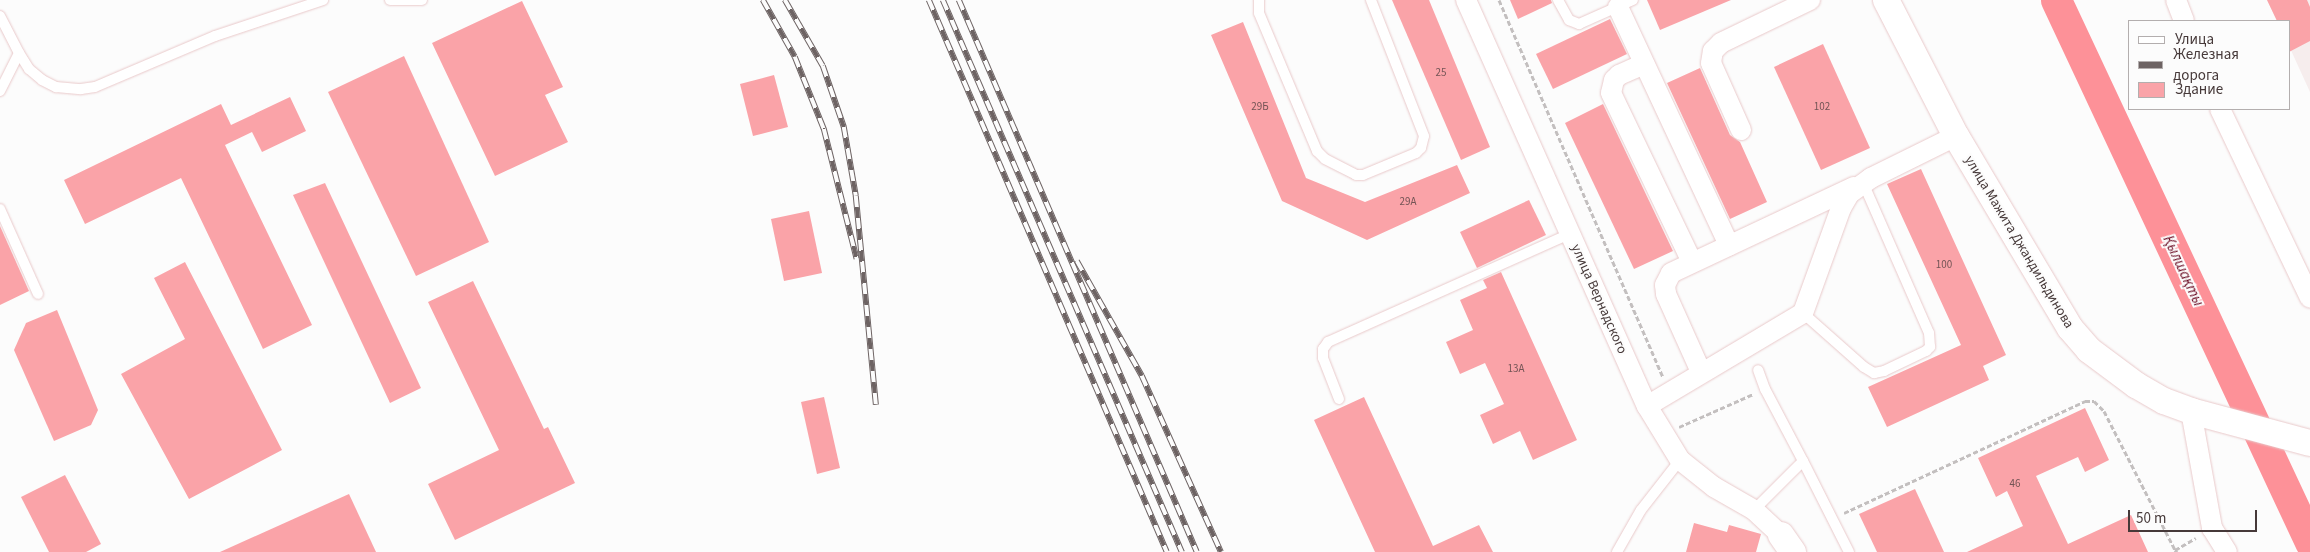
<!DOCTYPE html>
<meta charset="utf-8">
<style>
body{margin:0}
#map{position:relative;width:2310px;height:552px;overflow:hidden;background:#fcfcfc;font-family:"Source Sans 3",sans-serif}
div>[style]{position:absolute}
.built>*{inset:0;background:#f6eded}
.river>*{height:31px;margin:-15.5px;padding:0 15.5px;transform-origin:15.5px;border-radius:15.5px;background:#fd9198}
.building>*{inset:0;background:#faa3a8}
.path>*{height:3px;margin-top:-1.5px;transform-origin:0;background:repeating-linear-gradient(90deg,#c3bfbf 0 5px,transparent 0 7.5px)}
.roads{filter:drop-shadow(0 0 1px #e9c9ca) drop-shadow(0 0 1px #e9c9ca)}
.service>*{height:10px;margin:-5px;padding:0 5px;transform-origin:5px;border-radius:5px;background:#fff}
.minor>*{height:20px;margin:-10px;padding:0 10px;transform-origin:10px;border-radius:10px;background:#fff}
.tertiary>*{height:26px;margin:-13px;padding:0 13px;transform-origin:13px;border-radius:13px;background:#fff}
.rail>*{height:5.5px;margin-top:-2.75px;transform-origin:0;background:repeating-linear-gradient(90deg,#fcfcfc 0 11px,#6d6363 0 22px);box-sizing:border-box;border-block:1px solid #6d6363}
span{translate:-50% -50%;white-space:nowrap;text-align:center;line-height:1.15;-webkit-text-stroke:4px #fcfcfc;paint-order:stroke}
.number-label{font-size:11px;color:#735455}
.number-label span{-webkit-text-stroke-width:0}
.street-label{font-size:14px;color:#463939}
.water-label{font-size:15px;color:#67051d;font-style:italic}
.legend{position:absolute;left:2128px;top:20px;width:162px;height:90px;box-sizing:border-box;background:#fcfcfc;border:1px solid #b3aeae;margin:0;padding:6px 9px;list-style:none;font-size:15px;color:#463939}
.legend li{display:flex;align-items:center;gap:10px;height:25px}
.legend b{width:25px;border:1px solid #b3aeae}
.scale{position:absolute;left:2128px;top:510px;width:129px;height:22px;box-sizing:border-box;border:2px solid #463939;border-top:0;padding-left:6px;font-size:15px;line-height:18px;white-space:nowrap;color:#463939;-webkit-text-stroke:4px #fcfcfc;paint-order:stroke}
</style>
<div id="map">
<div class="built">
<i style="clip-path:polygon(2267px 0,2310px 0,2310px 92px,2289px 46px,2289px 21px,2277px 21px)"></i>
</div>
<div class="river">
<i style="left:2056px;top:0;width:599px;rotate:64.89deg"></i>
</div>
<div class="building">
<i style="clip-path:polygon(1392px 0,1429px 0,1490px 147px,1461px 160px)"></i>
<i style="clip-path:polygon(1510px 0,1551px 0,1552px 3px,1518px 19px)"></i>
<i style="clip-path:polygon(1647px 0,1731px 0,1660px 30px)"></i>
<i style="clip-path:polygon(2267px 0,2307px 0,2310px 7px,2310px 41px,2289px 52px,2289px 21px,2277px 21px)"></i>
<i style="clip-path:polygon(522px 1px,563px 87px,545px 95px,568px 142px,495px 176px,432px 43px)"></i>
<i style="clip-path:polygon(1610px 19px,1627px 54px,1553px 89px,1536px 54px)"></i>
<i style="clip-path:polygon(1243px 22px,1306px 178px,1365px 202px,1457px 165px,1470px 193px,1367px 240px,1282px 201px,1211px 35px)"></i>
<i style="clip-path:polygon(1823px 44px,1870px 148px,1821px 170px,1774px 67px)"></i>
<i style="clip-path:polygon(404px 56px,489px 242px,416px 276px,328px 92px)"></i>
<i style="clip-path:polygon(1700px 68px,1730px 135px,1740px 142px,1767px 202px,1730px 219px,1667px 83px)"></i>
<i style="clip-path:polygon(774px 75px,788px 127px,753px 136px,740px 84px)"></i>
<i style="clip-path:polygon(290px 97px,306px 131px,262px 152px,252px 132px,225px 145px,312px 325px,263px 349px,181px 178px,85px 224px,64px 180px,221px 104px,231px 125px)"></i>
<i style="clip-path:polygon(1603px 104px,1673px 251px,1634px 269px,1565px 123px)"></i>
<i style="clip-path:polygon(1921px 169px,2006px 355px,1983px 366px,1989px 380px,1887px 427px,1868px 387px,1961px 345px,1887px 184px)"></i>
<i style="clip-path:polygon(325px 183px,421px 388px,390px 403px,293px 195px)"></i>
<i style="clip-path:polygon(1529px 200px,1546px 235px,1477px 268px,1460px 232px)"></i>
<i style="clip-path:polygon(809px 211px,822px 273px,784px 281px,771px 219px)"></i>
<i style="clip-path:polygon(0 226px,29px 291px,0 305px)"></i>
<i style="clip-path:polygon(185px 262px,282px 450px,189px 499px,121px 374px,185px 339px,154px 278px)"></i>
<i style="clip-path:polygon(1501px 272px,1577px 440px,1533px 460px,1520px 431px,1493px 444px,1480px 415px,1504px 404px,1485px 363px,1460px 374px,1446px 342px,1473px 330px,1460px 300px,1487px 288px,1483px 280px)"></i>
<i style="clip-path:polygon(473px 281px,544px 429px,548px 427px,575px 483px,455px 540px,428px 484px,499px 450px,428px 302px)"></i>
<i style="clip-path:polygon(57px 310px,98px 410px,91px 425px,54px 441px,14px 350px,26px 323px)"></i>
<i style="clip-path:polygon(824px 397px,840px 468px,817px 474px,801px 402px)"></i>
<i style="clip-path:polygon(1364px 397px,1433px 546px,1479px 525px,1493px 552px,1375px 552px,1314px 420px)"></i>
<i style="clip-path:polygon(2085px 408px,2109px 460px,2085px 472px,2078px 457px,2036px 476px,2068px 544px,2131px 515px,2148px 552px,1967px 552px,2023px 526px,2007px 491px,1996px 497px,1978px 458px)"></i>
<i style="clip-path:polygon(65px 475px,101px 544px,86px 552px,49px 552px,21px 497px)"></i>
<i style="clip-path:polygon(1915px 489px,1944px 552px,1877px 552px,1859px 514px)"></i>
<i style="clip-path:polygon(349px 494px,376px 552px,220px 552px)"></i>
<i style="clip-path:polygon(1694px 523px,1727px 532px,1729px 525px,1761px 534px,1756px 552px,1686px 552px)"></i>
</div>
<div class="path">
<i style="left:1499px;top:0;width:411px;rotate:66.5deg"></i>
<i style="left:1679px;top:427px;width:81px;rotate:-24deg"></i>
<i style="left:1844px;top:513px;width:266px;rotate:-24.9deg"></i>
<i style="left:2085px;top:401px;width:9px"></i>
<i style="left:2094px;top:401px;width:14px;rotate:45deg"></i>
<i style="left:2104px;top:411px;width:156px;rotate:62.9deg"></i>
<i style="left:2177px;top:552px;width:3px;rotate:-135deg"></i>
<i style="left:2175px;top:550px;width:24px;rotate:-30deg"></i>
</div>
<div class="roads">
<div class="service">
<i style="left:390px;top:0;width:32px"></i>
<i style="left:1259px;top:0;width:13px;rotate:90deg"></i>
<i style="left:1259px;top:13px;width:150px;rotate:67.2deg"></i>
<i style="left:1317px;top:151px;width:11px;rotate:45deg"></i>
<i style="left:1325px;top:159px;width:35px;rotate:27deg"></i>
<i style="left:1356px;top:175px;width:7px"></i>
<i style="left:1363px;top:175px;width:57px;rotate:-22.5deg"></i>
<i style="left:1416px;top:153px;width:7px;rotate:-45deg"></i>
<i style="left:1421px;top:148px;width:12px;rotate:-76deg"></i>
<i style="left:1424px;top:136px;width:146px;rotate:-111.3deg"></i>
<i style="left:1558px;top:0;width:23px;rotate:61deg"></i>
<i style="left:1569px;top:20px;width:11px;rotate:22deg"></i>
<i style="left:1579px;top:24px;width:59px;rotate:-24deg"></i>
<i style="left:0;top:16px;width:42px;rotate:62.8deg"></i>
<i style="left:0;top:91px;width:42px;rotate:-63.4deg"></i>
<i style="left:19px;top:53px;width:19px;rotate:58deg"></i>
<i style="left:29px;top:69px;width:17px;rotate:40deg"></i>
<i style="left:42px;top:80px;width:16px;rotate:27deg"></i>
<i style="left:56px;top:87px;width:25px;rotate:5deg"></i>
<i style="left:81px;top:89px;width:14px;rotate:-8deg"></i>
<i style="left:95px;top:87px;width:130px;rotate:-23deg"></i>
<i style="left:215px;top:36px;width:114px;rotate:-18.4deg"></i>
<i style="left:0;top:209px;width:93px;rotate:65.9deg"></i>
<i style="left:1803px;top:313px;width:81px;rotate:41.5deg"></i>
<i style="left:1864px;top:367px;width:12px;rotate:31deg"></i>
<i style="left:1874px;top:373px;width:10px;rotate:-11deg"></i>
<i style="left:1884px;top:371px;width:47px;rotate:-25.5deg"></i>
<i style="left:1926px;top:351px;width:6px;rotate:-45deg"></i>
<i style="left:1930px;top:347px;width:14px;rotate:-94deg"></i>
<i style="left:1929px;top:333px;width:164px;rotate:-113.7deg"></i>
<i style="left:1339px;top:399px;width:44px;rotate:-111.3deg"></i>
<i style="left:1323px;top:358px;width:9px;rotate:-90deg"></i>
<i style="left:1323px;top:349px;width:9px;rotate:-54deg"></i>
<i style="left:1328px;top:342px;width:265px;rotate:-24.1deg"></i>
<i style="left:1803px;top:461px;width:102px;rotate:63.2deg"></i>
<i style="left:1754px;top:510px;width:69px;rotate:-45deg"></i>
<i style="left:1803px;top:461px;width:81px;rotate:-117.8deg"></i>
<i style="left:1765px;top:389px;width:20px;rotate:-110deg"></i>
<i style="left:1617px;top:552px;width:48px;rotate:-60.3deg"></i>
<i style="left:1641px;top:510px;width:63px;rotate:-52deg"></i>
</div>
<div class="minor">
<i style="left:1466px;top:0;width:445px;rotate:66deg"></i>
<i style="left:1647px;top:406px;width:63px;rotate:58.6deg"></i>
<i style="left:1680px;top:460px;width:43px;rotate:38.5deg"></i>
<i style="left:1714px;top:487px;width:46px;rotate:29.9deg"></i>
<i style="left:1754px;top:510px;width:37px;rotate:43deg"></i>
<i style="left:2176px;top:0;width:22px;rotate:69deg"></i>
<i style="left:1618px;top:7px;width:263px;rotate:65deg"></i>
<i style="left:1644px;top:64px;width:27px;rotate:156deg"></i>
<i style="left:1619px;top:75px;width:7px;rotate:135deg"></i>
<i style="left:1614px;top:80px;width:13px;rotate:103deg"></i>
<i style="left:1611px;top:93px;width:187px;rotate:64.4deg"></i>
<i style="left:2220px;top:109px;width:209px;rotate:64.5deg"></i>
<i style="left:1741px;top:130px;width:73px;rotate:-114.1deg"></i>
<i style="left:1711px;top:63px;width:12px;rotate:-81deg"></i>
<i style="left:1713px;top:51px;width:11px;rotate:-45deg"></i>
<i style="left:1721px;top:43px;width:99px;rotate:-25.8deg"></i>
<i style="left:1701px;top:372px;width:85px;rotate:-114.2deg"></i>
<i style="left:1666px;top:294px;width:9px;rotate:-96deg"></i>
<i style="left:1665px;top:285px;width:13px;rotate:-63deg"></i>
<i style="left:1671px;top:273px;width:202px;rotate:-25.2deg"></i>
<i style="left:1647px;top:406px;width:182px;rotate:-30.8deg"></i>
<i style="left:1803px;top:313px;width:112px;rotate:-70.1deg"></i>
<i style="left:1841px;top:208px;width:16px;rotate:-60deg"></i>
<i style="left:1849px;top:194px;width:27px;rotate:-36deg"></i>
<i style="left:1871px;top:178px;width:95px;rotate:-26.3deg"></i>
<i style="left:2191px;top:411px;width:119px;rotate:79.8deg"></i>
<i style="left:2212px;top:528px;width:28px;rotate:58deg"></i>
</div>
<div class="tertiary">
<i style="left:1886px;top:0;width:153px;rotate:62.8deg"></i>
<i style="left:1956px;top:136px;width:223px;rotate:59.3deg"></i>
<i style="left:2070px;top:328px;width:29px;rotate:49deg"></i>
<i style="left:2089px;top:350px;width:59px;rotate:36.7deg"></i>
<i style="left:2136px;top:385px;width:32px;rotate:30deg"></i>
<i style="left:2164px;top:401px;width:29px;rotate:20deg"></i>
<i style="left:2191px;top:411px;width:123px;rotate:15.1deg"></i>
<i style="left:1781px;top:535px;width:21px;rotate:55deg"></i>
</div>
</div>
<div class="rail">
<i style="left:763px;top:0;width:65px;rotate:60.7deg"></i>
<i style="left:795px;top:57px;width:78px;rotate:68.1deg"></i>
<i style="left:824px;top:129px;width:134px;rotate:75.8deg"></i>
<i style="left:785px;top:0;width:76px;rotate:60.1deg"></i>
<i style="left:823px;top:66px;width:65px;rotate:71deg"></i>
<i style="left:844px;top:127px;width:70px;rotate:80.1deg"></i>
<i style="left:856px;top:196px;width:210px;rotate:84.5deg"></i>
<i style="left:929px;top:0;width:601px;rotate:66.68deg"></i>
<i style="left:943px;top:0;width:602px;rotate:66.59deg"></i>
<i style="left:959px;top:0;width:601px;rotate:66.68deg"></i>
<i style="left:1077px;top:261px;width:132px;rotate:60.5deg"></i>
<i style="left:1142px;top:376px;width:193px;rotate:65.8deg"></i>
</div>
<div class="number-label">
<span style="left:1441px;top:73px">25</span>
<span style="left:1260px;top:107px">29Б</span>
<span style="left:1822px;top:107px">102</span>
<span style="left:1408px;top:202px">29А</span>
<span style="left:1944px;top:265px">100</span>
<span style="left:1516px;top:369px">13А</span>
<span style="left:2015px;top:484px">46</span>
</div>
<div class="street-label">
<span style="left:2019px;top:242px;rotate:59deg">улица Мажита Джандильдинова</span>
<span style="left:1599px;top:299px;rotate:66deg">улица Вернадского</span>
</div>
<div class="water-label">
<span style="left:2183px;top:271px;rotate:65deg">Қылшақты</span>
</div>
<ul class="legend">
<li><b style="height:6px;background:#fff"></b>Улица</li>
<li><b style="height:6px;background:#6d6363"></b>Железная дорога</li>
<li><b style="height:14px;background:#faa3a8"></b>Здание</li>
</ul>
<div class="scale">50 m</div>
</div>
